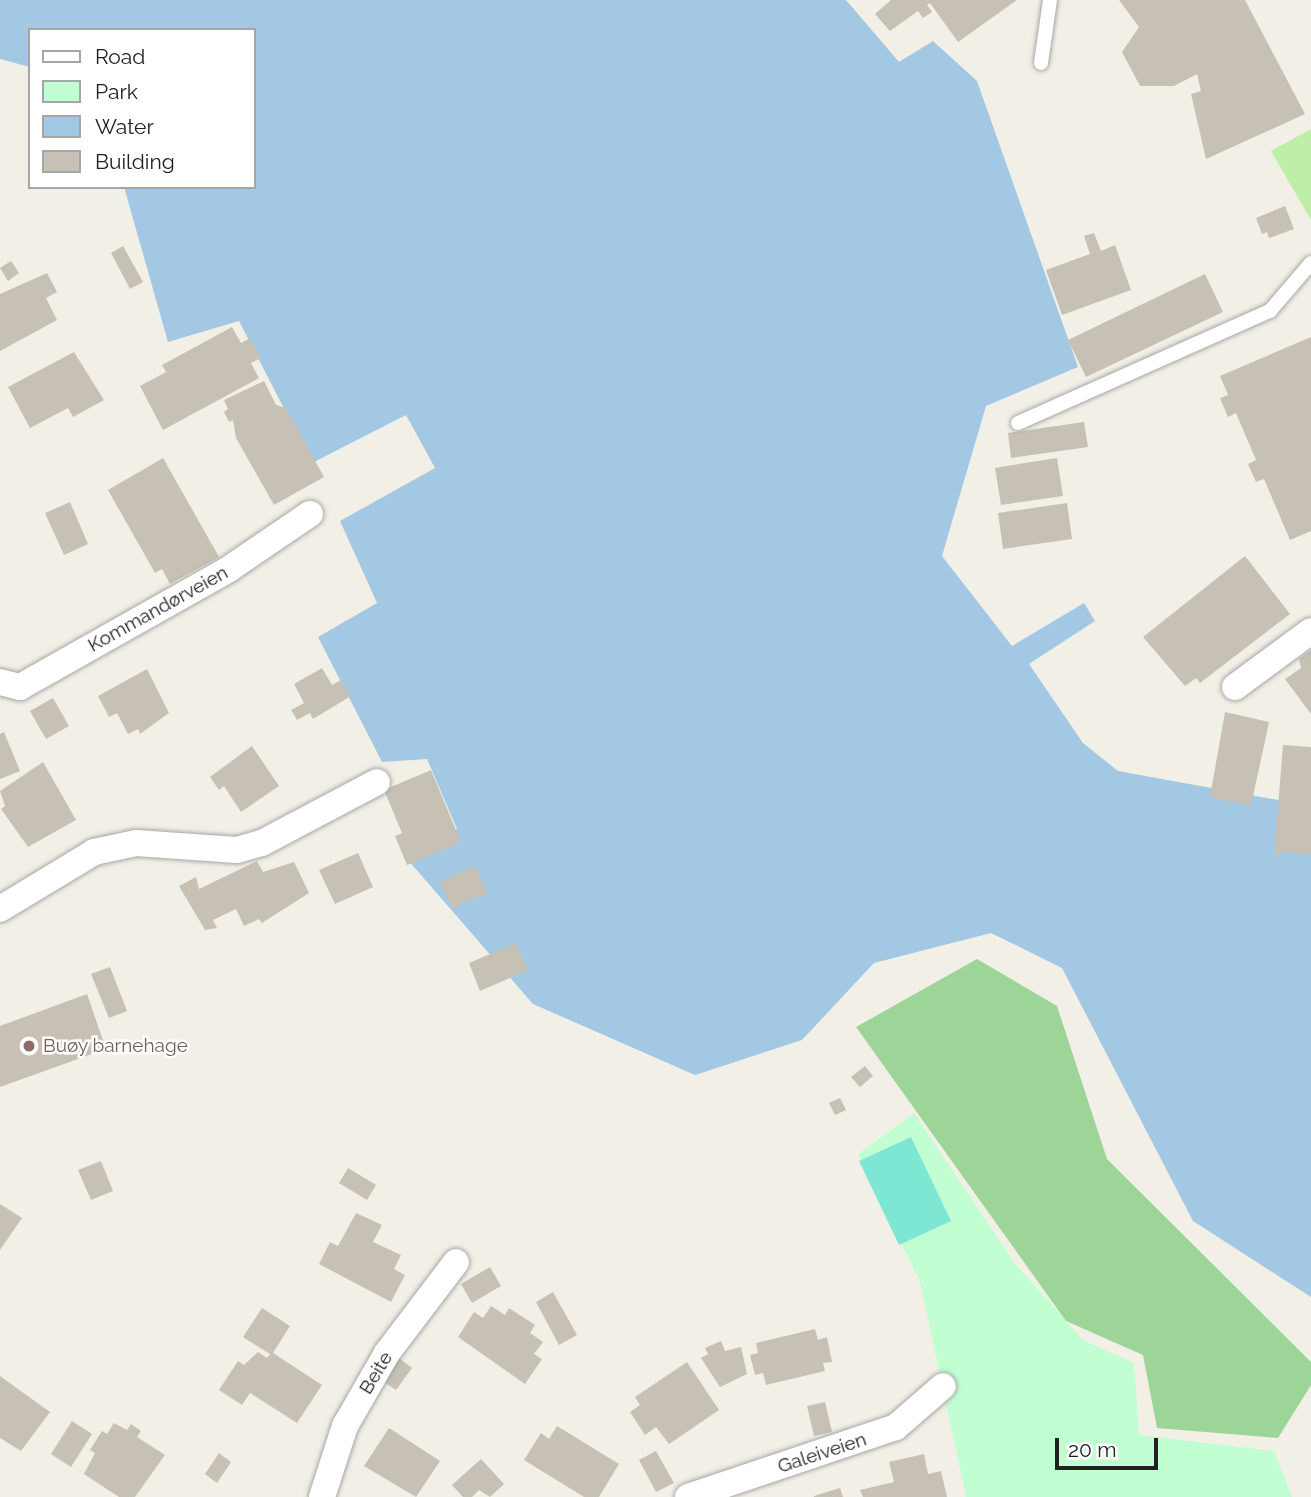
<!DOCTYPE html>
<meta charset="utf-8">
<style>
body{margin:0}
#map{position:relative;width:1311px;height:1497px;overflow:hidden;background:#f2f0e6;font-family:Raleway,sans-serif}
div>[style]{position:absolute}
.grass>*{inset:0;background:#bdefa8}
.forest>*{inset:0;background:#9dd498}
.park>*{inset:0;background:#c1fed2}
.pitch>*{inset:0;background:#7ee7d3}
.water>*{inset:0;background:#a3c8e3}
.building>*{inset:0;background:#c6c0b5}
.roads{filter:drop-shadow(0 0 2px #a7a7a7) drop-shadow(0 0 2px #a7a7a7)}
.lane>*{height:14px;margin:-7px;padding:0 7px;transform-origin:7px;border-radius:7px;background:#fff}
.street>*{height:26px;margin:-13px;padding:0 13px;transform-origin:13px;border-radius:13px;background:#fff}
.dots>*{width:19px;height:19px;translate:-50% -50%;box-sizing:border-box;border:4px solid #fff;border-radius:50%}
span{translate:-50% -50%;white-space:nowrap;text-align:center;line-height:1.15;-webkit-text-stroke:5px #fff;paint-order:stroke}
.street-label{font-size:19px;color:#202020}
.education-label{font-size:19px;color:#785e54}
.left{translate:0 -50%;text-align:left}
.legend{position:absolute;left:28px;top:28px;width:228px;height:161px;box-sizing:border-box;background:#fff;border:2px solid #a6a6a6;margin:0;padding:9px 12px;list-style:none;font-size:21px;color:#202020}
.legend li{display:flex;align-items:center;gap:14px;height:35px}
.legend b{width:35px;border:2px solid #a6a6a6}
.scale{position:absolute;left:1055px;top:1438px;width:103px;height:32px;box-sizing:border-box;border:4px solid #202020;border-top:0;padding-left:9px;font-size:21px;line-height:24px;white-space:nowrap;color:#202020;-webkit-text-stroke:5px #fff;paint-order:stroke}
</style>
<div id="map">
<div class="grass">
<i style="clip-path:polygon(1311px 129px,1311px 220px,1271px 151px)"></i>
</div>
<div class="forest">
<i style="clip-path:polygon(977px 959px,1057px 1006px,1107px 1159px,1311px 1362px,1311px 1385px,1278px 1438px,1157px 1428px,1143px 1355px,1066px 1321px,856px 1027px)"></i>
</div>
<div class="park">
<i style="clip-path:polygon(914px 1113px,1014px 1262px,1083px 1340px,1134px 1363px,1139px 1435px,1274px 1451px,1292px 1497px,966px 1497px,920px 1282px,858px 1154px)"></i>
</div>
<div class="pitch">
<i style="clip-path:polygon(911px 1137px,951px 1221px,899px 1245px,859px 1161px)"></i>
</div>
<div class="water">
<i style="clip-path:polygon(0 0,846px 0,899px 62px,933px 41px,977px 81px,1078px 367px,986px 406px,942px 556px,1012px 646px,1084px 603px,1095px 621px,1029px 664px,1083px 743px,1118px 771px,1311px 806px,1311px 1297px,1193px 1221px,1062px 968px,991px 933px,874px 963px,802px 1040px,695px 1075px,533px 1004px,408px 860px,457px 829px,427px 759px,382px 762px,318px 637px,377px 603px,340px 521px,435px 468px,406px 415px,312px 463px,239px 321px,168px 342px,124px 187px,254px 187px,254px 30px,30px 30px,30px 67px,0 59px)"></i>
</div>
<div class="building">
<i style="clip-path:polygon(891px 0,1017px 0,958px 42px,930px 3px,927px 5px,932px 12px,923px 18px,918px 11px,890px 31px,875px 14px)"></i>
<i style="clip-path:polygon(1119px 0,1245px 0,1305px 114px,1206px 159px,1191px 94px,1201px 91px,1197px 74px,1174px 86px,1140px 86px,1122px 52px,1139px 27px)"></i>
<i style="clip-path:polygon(1285px 206px,1294px 229px,1269px 238px,1267px 232px,1262px 234px,1256px 218px)"></i>
<i style="clip-path:polygon(1094px 233px,1101px 251px,1115px 245px,1131px 290px,1062px 315px,1046px 270px,1090px 254px,1084px 236px)"></i>
<i style="clip-path:polygon(123px 246px,143px 282px,130px 289px,111px 253px)"></i>
<i style="clip-path:polygon(11px 261px,19px 273px,8px 281px,0 268px)"></i>
<i style="clip-path:polygon(47px 273px,57px 292px,46px 298px,57px 320px,0 351px,0 294px)"></i>
<i style="clip-path:polygon(1205px 274px,1223px 312px,1086px 377px,1068px 340px)"></i>
<i style="clip-path:polygon(232px 327px,241px 343px,250px 338px,261px 358px,251px 363px,259px 378px,163px 430px,140px 386px,166px 372px,162px 365px)"></i>
<i style="clip-path:polygon(1311px 337px,1311px 531px,1290px 540px,1264px 479px,1256px 482px,1248px 464px,1256px 460px,1236px 413px,1228px 417px,1220px 398px,1228px 395px,1220px 376px)"></i>
<i style="clip-path:polygon(74px 352px,104px 400px,73px 417px,68px 408px,30px 428px,8px 387px)"></i>
<i style="clip-path:polygon(264px 381px,276px 405px,286px 408px,324px 477px,274px 505px,236px 438px,233px 420px,229px 422px,224px 412px,228px 409px,224px 400px)"></i>
<i style="clip-path:polygon(1084px 422px,1088px 447px,1011px 458px,1008px 433px)"></i>
<i style="clip-path:polygon(163px 458px,219px 557px,170px 584px,162px 569px,155px 573px,108px 490px)"></i>
<i style="clip-path:polygon(1057px 458px,1063px 496px,1001px 505px,995px 468px)"></i>
<i style="clip-path:polygon(70px 502px,88px 544px,64px 555px,45px 513px)"></i>
<i style="clip-path:polygon(1067px 503px,1072px 539px,1003px 549px,998px 513px)"></i>
<i style="clip-path:polygon(1245px 556px,1290px 614px,1200px 683px,1196px 678px,1185px 686px,1143px 637px)"></i>
<i style="clip-path:polygon(1311px 650px,1311px 714px,1285px 679px,1301px 668px,1299px 659px)"></i>
<i style="clip-path:polygon(322px 668px,332px 685px,341px 680px,351px 696px,313px 719px,310px 713px,297px 720px,291px 710px,304px 703px,294px 684px)"></i>
<i style="clip-path:polygon(147px 669px,169px 713px,140px 734px,138px 729px,128px 734px,117px 713px,109px 717px,98px 696px)"></i>
<i style="clip-path:polygon(53px 698px,69px 726px,46px 739px,30px 711px)"></i>
<i style="clip-path:polygon(1225px 712px,1269px 722px,1251px 806px,1210px 797px)"></i>
<i style="clip-path:polygon(4px 732px,20px 771px,0 779px,0 734px)"></i>
<i style="clip-path:polygon(1283px 745px,1311px 747px,1311px 855px,1279px 852px,1274px 857px)"></i>
<i style="clip-path:polygon(252px 746px,279px 786px,241px 812px,224px 786px,219px 790px,210px 777px)"></i>
<i style="clip-path:polygon(43px 762px,76px 820px,28px 847px,1px 809px,5px 806px,0 791px)"></i>
<i style="clip-path:polygon(431px 770px,461px 842px,407px 865px,395px 836px,402px 833px,384px 790px)"></i>
<i style="clip-path:polygon(358px 853px,373px 887px,335px 904px,319px 870px)"></i>
<i style="clip-path:polygon(257px 861px,263px 872px,294px 862px,309px 893px,262px 923px,259px 919px,244px 926px,236px 909px,213px 920px,217px 928px,205px 930px,179px 886px,196px 877px,199px 889px)"></i>
<i style="clip-path:polygon(475px 866px,487px 893px,452px 908px,440px 882px)"></i>
<i style="clip-path:polygon(516px 943px,528px 970px,480px 991px,469px 963px)"></i>
<i style="clip-path:polygon(110px 967px,127px 1011px,109px 1018px,91px 974px)"></i>
<i style="clip-path:polygon(87px 994px,106px 1049px,0 1087px,0 1026px)"></i>
<i style="clip-path:polygon(865px 1066px,873px 1076px,860px 1087px,851px 1077px)"></i>
<i style="clip-path:polygon(840px 1098px,846px 1110px,835px 1115px,829px 1103px)"></i>
<i style="clip-path:polygon(101px 1161px,113px 1191px,91px 1200px,78px 1170px)"></i>
<i style="clip-path:polygon(348px 1168px,376px 1185px,367px 1200px,339px 1183px)"></i>
<i style="clip-path:polygon(0 1204px,22px 1218px,0 1250px)"></i>
<i style="clip-path:polygon(356px 1213px,382px 1225px,373px 1242px,401px 1255px,394px 1269px,405px 1275px,391px 1302px,319px 1264px,330px 1242px,338px 1246px)"></i>
<i style="clip-path:polygon(490px 1267px,501px 1286px,472px 1303px,461px 1284px)"></i>
<i style="clip-path:polygon(553px 1292px,577px 1335px,559px 1345px,536px 1302px)"></i>
<i style="clip-path:polygon(491px 1306px,505px 1315px,509px 1308px,535px 1325px,530px 1333px,543px 1342px,534px 1354px,542px 1359px,525px 1384px,458px 1337px,474px 1312px,483px 1318px)"></i>
<i style="clip-path:polygon(262px 1308px,290px 1326px,273px 1353px,322px 1385px,297px 1423px,250px 1393px,242px 1405px,219px 1390px,238px 1361px,244px 1365px,258px 1352px,267px 1358px,270px 1354px,243px 1337px)"></i>
<i style="clip-path:polygon(815px 1329px,818px 1340px,827px 1337px,832px 1362px,823px 1363px,825px 1371px,766px 1385px,763px 1373px,755px 1375px,750px 1355px,758px 1353px,756px 1343px)"></i>
<i style="clip-path:polygon(721px 1341px,725px 1351px,741px 1347px,747px 1374px,720px 1387px,701px 1358px,708px 1354px,705px 1348px)"></i>
<i style="clip-path:polygon(398px 1357px,412px 1368px,396px 1390px,381px 1380px)"></i>
<i style="clip-path:polygon(687px 1362px,719px 1410px,669px 1444px,656px 1427px,645px 1435px,630px 1412px,640px 1405px,635px 1397px)"></i>
<i style="clip-path:polygon(0 1376px,50px 1412px,21px 1451px,0 1438px)"></i>
<i style="clip-path:polygon(825px 1402px,832px 1432px,814px 1436px,807px 1406px)"></i>
<i style="clip-path:polygon(72px 1421px,92px 1434px,71px 1467px,51px 1454px)"></i>
<i style="clip-path:polygon(114px 1423px,127px 1430px,131px 1424px,141px 1431px,137px 1437px,165px 1455px,135px 1497px,119px 1497px,84px 1474px,95px 1453px,90px 1450px,102px 1431px,107px 1434px)"></i>
<i style="clip-path:polygon(557px 1426px,619px 1464px,599px 1497px,584px 1497px,524px 1460px,541px 1433px,549px 1439px)"></i>
<i style="clip-path:polygon(389px 1428px,440px 1461px,416px 1497px,364px 1466px)"></i>
<i style="clip-path:polygon(656px 1451px,674px 1483px,656px 1492px,639px 1460px)"></i>
<i style="clip-path:polygon(219px 1453px,231px 1462px,217px 1483px,205px 1474px)"></i>
<i style="clip-path:polygon(924px 1454px,928px 1474px,941px 1471px,947px 1497px,863px 1497px,860px 1490px,894px 1482px,889px 1462px)"></i>
<i style="clip-path:polygon(481px 1459px,504px 1484px,490px 1497px,479px 1490px,472px 1497px,463px 1497px,452px 1485px)"></i>
<i style="clip-path:polygon(840px 1488px,843px 1497px,814px 1497px,814px 1496px)"></i>
</div>
<div class="roads">
<div class="lane">
<i style="left:1041px;top:63px;width:64px;rotate:-81.9deg"></i>
<i style="left:1018px;top:423px;width:276px;rotate:-24deg"></i>
<i style="left:1270px;top:311px;width:63px;rotate:-49.5deg"></i>
</div>
<div class="street">
<i style="left:0;top:682px;width:21px;rotate:14deg"></i>
<i style="left:20px;top:687px;width:240px;rotate:-29.4deg"></i>
<i style="left:229px;top:569px;width:98px;rotate:-34.2deg"></i>
<i style="left:1235px;top:687px;width:94px;rotate:-36.4deg"></i>
<i style="left:0;top:909px;width:110px;rotate:-31.2deg"></i>
<i style="left:94px;top:852px;width:43px;rotate:-12.1deg"></i>
<i style="left:136px;top:843px;width:101px;rotate:4deg"></i>
<i style="left:237px;top:850px;width:26px;rotate:-16deg"></i>
<i style="left:262px;top:843px;width:130px;rotate:-27.9deg"></i>
<i style="left:322px;top:1497px;width:75px;rotate:-72.1deg"></i>
<i style="left:345px;top:1426px;width:84px;rotate:-60.1deg"></i>
<i style="left:387px;top:1353px;width:114px;rotate:-52.8deg"></i>
<i style="left:688px;top:1497px;width:219px;rotate:-18.6deg"></i>
<i style="left:896px;top:1427px;width:62px;rotate:-41.1deg"></i>
</div>
</div>
<div class="dots">
<i style="left:29px;top:1046px;background:#8d6e63"></i>
</div>
<div class="street-label">
<span style="left:158px;top:609px;rotate:-29deg">Kommandørveien</span>
<span style="left:376px;top:1373px;rotate:-59deg">Beite</span>
<span style="left:822px;top:1453px;rotate:-18deg">Galeiveien</span>
</div>
<div class="education-label">
<span class="left" style="left:43px;top:1046px">Buøy barnehage</span>
</div>
<ul class="legend">
<li><b style="height:9px;background:#fff"></b>Road</li>
<li><b style="height:19px;background:#c1fed2"></b>Park</li>
<li><b style="height:19px;background:#a3c8e3"></b>Water</li>
<li><b style="height:19px;background:#c6c0b5"></b>Building</li>
</ul>
<div class="scale">20 m</div>
</div>
